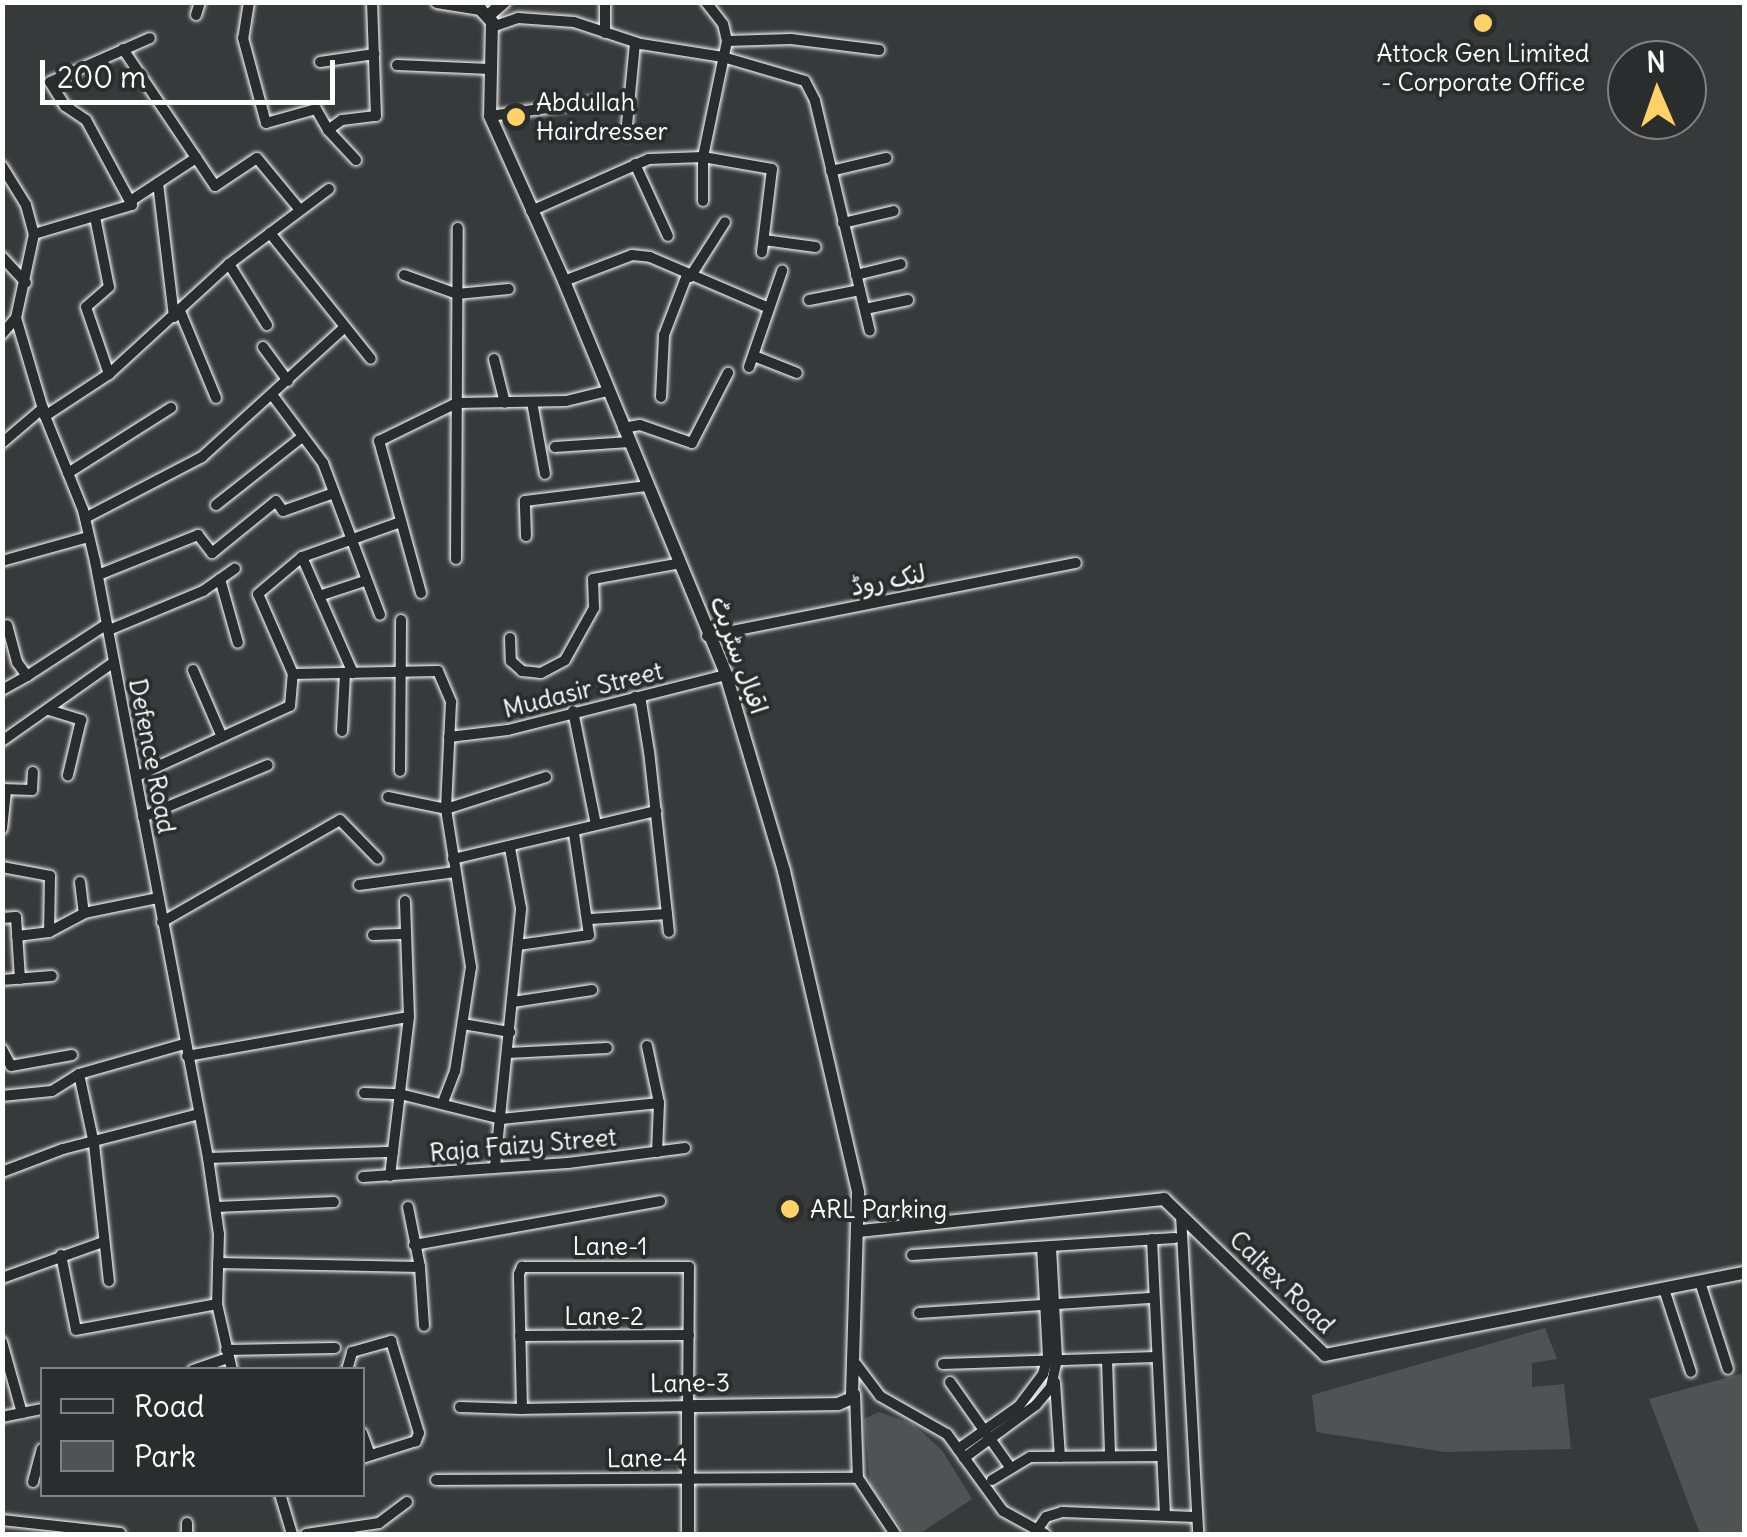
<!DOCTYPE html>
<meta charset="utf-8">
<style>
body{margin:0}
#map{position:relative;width:1747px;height:1537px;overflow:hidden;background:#373a3b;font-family:Delius,"Playpen Sans Arabic",sans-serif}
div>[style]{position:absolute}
.green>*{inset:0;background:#505354}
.roads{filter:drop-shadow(0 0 2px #fff) drop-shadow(0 0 2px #fff)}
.minor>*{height:10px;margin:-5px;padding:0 5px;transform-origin:5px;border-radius:5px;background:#2a2d2e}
.tertiary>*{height:12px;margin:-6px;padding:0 6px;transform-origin:6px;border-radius:6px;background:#2a2d2e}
.dots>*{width:28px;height:28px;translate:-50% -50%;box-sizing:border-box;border:5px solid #2a2d2e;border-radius:50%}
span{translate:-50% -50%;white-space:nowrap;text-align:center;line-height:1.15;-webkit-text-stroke:8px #2a2d2e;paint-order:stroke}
.poi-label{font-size:25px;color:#fff}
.left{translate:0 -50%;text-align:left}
.street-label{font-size:25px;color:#fff}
.frame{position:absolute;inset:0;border:5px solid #fff;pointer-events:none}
.legend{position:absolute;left:40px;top:1367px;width:325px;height:130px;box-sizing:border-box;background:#2a2d2e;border:2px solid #7f8182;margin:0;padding:12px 18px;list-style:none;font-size:30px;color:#fff}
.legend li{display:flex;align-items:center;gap:20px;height:50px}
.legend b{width:50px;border:2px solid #7f8182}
.north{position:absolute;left:1607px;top:40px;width:100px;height:100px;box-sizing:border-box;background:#2a2d2e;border:2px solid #7f8182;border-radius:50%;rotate:358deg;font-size:28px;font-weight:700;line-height:40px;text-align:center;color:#fff}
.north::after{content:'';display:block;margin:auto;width:35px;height:45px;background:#ffd166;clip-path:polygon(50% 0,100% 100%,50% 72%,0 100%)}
.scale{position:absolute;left:40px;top:60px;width:295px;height:45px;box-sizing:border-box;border:5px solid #fff;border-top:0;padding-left:12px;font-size:30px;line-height:35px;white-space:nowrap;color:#fff;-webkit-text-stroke:8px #2a2d2e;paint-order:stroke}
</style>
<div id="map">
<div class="green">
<i style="clip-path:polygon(1545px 1328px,1557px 1359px,1532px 1363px,1532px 1387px,1564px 1384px,1571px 1449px,1445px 1452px,1316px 1432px,1312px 1395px)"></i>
<i style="clip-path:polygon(1744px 1373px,1744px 1534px,1700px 1534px,1649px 1399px)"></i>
<i style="clip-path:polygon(879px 1412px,913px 1424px,942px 1450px,972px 1499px,919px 1534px,906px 1534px,870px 1485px,864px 1419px)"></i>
</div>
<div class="roads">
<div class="minor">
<i style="left:249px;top:2px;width:36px;rotate:99deg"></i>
<i style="left:243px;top:38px;width:88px;rotate:74.9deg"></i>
<i style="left:266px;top:123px;width:52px;rotate:-15.6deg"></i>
<i style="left:316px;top:109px;width:24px;rotate:60deg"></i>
<i style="left:196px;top:15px;width:14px;rotate:-73deg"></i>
<i style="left:492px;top:27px;width:28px;rotate:-19deg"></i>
<i style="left:518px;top:18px;width:56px;rotate:4.1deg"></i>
<i style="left:574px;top:22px;width:71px;rotate:18.2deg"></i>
<i style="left:641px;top:44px;width:83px;rotate:9deg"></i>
<i style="left:723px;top:57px;width:85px;rotate:16.3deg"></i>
<i style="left:805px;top:81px;width:22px;rotate:63deg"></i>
<i style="left:815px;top:101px;width:236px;rotate:76.6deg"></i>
<i style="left:605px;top:33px;width:31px;rotate:-90deg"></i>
<i style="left:727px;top:41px;width:64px;rotate:-1.8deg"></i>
<i style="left:791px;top:39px;width:89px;rotate:7.1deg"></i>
<i style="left:123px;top:49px;width:165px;rotate:56.1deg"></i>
<i style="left:215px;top:186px;width:50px;rotate:-33.7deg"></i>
<i style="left:257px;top:158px;width:67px;rotate:50.4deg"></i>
<i style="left:320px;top:62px;width:55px;rotate:-8.4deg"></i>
<i style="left:397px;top:65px;width:93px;rotate:2.5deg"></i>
<i style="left:490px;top:116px;width:109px;rotate:-7.9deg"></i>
<i style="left:626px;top:135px;width:92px;rotate:-84.4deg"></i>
<i style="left:356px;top:160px;width:41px;rotate:-133deg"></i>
<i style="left:328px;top:130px;width:17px;rotate:-36deg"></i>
<i style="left:342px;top:120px;width:34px;rotate:-7deg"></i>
<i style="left:376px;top:116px;width:114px;rotate:-92deg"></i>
<i style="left:635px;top:164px;width:79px;rotate:65.4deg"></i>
<i style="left:2px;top:166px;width:46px;rotate:58.4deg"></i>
<i style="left:26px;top:205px;width:30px;rotate:75deg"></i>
<i style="left:34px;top:234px;width:86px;rotate:102.1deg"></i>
<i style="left:16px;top:318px;width:102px;rotate:73.5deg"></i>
<i style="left:45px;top:416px;width:101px;rotate:68deg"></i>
<i style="left:83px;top:510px;width:52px;rotate:76.8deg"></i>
<i style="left:95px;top:561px;width:608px;rotate:79.28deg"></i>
<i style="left:208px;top:1158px;width:77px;rotate:81.8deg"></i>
<i style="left:219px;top:1234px;width:70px;rotate:91.6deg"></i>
<i style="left:217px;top:1304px;width:68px;rotate:77.2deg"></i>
<i style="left:831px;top:171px;width:57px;rotate:-13.3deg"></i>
<i style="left:158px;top:183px;width:135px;rotate:83.2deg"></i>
<i style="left:132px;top:200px;width:77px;rotate:-33.3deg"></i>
<i style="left:703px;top:201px;width:44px;rotate:-90deg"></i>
<i style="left:703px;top:157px;width:118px;rotate:-78.3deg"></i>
<i style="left:727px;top:41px;width:17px;rotate:-103deg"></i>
<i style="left:723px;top:24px;width:28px;rotate:-128deg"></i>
<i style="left:531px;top:211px;width:129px;rotate:-23.8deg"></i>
<i style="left:649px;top:159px;width:54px;rotate:-2.1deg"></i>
<i style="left:703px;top:157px;width:70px;rotate:9.9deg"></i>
<i style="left:772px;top:169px;width:84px;rotate:96.9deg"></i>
<i style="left:95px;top:217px;width:71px;rotate:78.7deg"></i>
<i style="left:109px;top:287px;width:30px;rotate:139deg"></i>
<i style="left:86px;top:307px;width:71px;rotate:71.1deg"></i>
<i style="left:843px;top:223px;width:52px;rotate:-13.2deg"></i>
<i style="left:270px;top:233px;width:161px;rotate:51.3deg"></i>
<i style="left:34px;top:234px;width:102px;rotate:-16.5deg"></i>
<i style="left:132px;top:205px;width:97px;rotate:-118.4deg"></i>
<i style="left:86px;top:120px;width:25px;rotate:-146deg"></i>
<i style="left:65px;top:106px;width:28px;rotate:-122deg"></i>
<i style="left:50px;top:82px;width:109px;rotate:-23.7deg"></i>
<i style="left:764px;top:240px;width:52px;rotate:7.7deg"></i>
<i style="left:2px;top:257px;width:35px;rotate:47deg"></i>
<i style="left:229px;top:264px;width:72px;rotate:58.1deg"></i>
<i style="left:404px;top:275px;width:56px;rotate:19.7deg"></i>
<i style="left:457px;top:294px;width:52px;rotate:-5.5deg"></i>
<i style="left:856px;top:275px;width:46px;rotate:-13.7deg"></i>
<i style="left:690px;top:277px;width:65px;rotate:-57.5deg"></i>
<i style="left:564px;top:281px;width:73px;rotate:-20.9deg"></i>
<i style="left:632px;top:255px;width:18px;rotate:6deg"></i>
<i style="left:650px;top:257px;width:129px;rotate:23.2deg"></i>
<i style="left:809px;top:300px;width:52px;rotate:-11.1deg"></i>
<i style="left:865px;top:309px;width:44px;rotate:-11.8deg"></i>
<i style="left:180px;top:311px;width:94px;rotate:67.5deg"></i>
<i style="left:2px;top:334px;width:21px;rotate:-49deg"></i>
<i style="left:263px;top:347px;width:42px;rotate:53.7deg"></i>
<i style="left:754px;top:356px;width:46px;rotate:21.6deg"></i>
<i style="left:494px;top:359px;width:45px;rotate:76deg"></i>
<i style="left:749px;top:367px;width:102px;rotate:-71deg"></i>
<i style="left:273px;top:396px;width:84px;rotate:53.3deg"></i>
<i style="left:323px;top:463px;width:162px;rotate:69.4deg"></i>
<i style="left:661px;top:397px;width:62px;rotate:-87.2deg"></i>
<i style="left:664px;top:335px;width:64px;rotate:-69deg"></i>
<i style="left:532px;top:402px;width:73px;rotate:79.8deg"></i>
<i style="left:45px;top:416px;width:77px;rotate:-33.3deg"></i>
<i style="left:109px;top:374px;width:163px;rotate:-42.5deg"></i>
<i style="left:229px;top:264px;width:125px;rotate:-36.9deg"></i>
<i style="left:623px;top:428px;width:17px;rotate:-10deg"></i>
<i style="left:640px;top:425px;width:55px;rotate:19.1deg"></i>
<i style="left:692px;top:443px;width:79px;rotate:-62.8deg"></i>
<i style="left:2px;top:443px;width:54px;rotate:-40.5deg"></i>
<i style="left:555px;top:447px;width:75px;rotate:-3.8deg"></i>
<i style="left:68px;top:473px;width:122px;rotate:-32.3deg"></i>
<i style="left:216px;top:505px;width:110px;rotate:-38.3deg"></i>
<i style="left:85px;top:518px;width:132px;rotate:-27.5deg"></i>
<i style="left:202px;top:457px;width:193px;rotate:-42.3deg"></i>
<i style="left:526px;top:536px;width:35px;rotate:-92deg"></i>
<i style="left:525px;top:501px;width:124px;rotate:-7deg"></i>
<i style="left:302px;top:557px;width:127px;rotate:66.3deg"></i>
<i style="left:456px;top:559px;width:331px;rotate:-89.7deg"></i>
<i style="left:2px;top:561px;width:89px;rotate:-15.6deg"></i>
<i style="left:98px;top:575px;width:108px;rotate:-21.8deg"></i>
<i style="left:198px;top:535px;width:23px;rotate:52deg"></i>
<i style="left:212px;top:553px;width:82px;rotate:-39.1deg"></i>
<i style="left:276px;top:501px;width:12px;rotate:55deg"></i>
<i style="left:283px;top:511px;width:54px;rotate:-19.4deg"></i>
<i style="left:220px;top:579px;width:66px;rotate:74.3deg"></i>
<i style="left:421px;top:593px;width:158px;rotate:-105.4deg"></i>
<i style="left:379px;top:441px;width:87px;rotate:-26deg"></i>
<i style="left:457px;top:403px;width:109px;rotate:-1.1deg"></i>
<i style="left:566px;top:401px;width:42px;rotate:-13.7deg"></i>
<i style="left:319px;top:596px;width:48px;rotate:-18.1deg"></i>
<i style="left:109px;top:630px;width:102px;rotate:-22.5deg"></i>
<i style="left:203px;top:591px;width:39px;rotate:-35deg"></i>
<i style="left:707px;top:636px;width:376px;rotate:-11.2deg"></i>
<i style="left:510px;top:638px;width:23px;rotate:88deg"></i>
<i style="left:511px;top:661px;width:15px;rotate:42deg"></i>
<i style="left:522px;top:671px;width:19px;rotate:6deg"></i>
<i style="left:541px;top:673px;width:27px;rotate:-28deg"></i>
<i style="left:565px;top:660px;width:60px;rotate:-60.9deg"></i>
<i style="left:594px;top:608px;width:29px;rotate:-92deg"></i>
<i style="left:593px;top:579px;width:89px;rotate:-10.3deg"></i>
<i style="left:193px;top:670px;width:73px;rotate:66.6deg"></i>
<i style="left:293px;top:674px;width:145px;rotate:-1.2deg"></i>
<i style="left:438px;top:671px;width:34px;rotate:67deg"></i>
<i style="left:451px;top:702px;width:107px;rotate:92.7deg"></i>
<i style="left:446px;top:809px;width:160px;rotate:81deg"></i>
<i style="left:471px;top:967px;width:105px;rotate:98.7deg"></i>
<i style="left:455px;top:1071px;width:34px;rotate:111deg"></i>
<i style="left:27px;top:676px;width:95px;rotate:-33deg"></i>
<i style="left:2px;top:690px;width:29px;rotate:-29deg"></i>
<i style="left:27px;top:676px;width:17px;rotate:-126deg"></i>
<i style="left:17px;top:662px;width:38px;rotate:-105deg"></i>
<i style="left:49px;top:710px;width:34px;rotate:17deg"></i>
<i style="left:81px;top:720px;width:57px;rotate:103.3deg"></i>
<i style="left:573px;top:711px;width:116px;rotate:78.6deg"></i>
<i style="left:342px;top:731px;width:58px;rotate:-87deg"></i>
<i style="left:449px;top:737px;width:59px;rotate:-6.8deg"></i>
<i style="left:508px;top:730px;width:225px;rotate:-14.2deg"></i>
<i style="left:2px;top:741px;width:137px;rotate:-35.2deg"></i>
<i style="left:400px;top:771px;width:151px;rotate:-89.6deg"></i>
<i style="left:137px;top:776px;width:168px;rotate:-24.6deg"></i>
<i style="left:290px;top:706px;width:32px;rotate:-85deg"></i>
<i style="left:293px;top:674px;width:87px;rotate:-113.6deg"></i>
<i style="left:258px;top:594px;width:57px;rotate:-40.1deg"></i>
<i style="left:302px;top:557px;width:105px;rotate:-19.5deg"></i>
<i style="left:2px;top:789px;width:30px;rotate:2deg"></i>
<i style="left:32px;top:790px;width:18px;rotate:-87deg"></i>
<i style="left:388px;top:797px;width:59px;rotate:11.7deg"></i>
<i style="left:446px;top:809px;width:105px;rotate:-17.7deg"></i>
<i style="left:143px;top:817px;width:135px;rotate:-22.6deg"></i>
<i style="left:2px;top:829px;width:39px;rotate:-84deg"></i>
<i style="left:453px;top:859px;width:209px;rotate:-13.3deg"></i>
<i style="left:2px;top:867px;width:49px;rotate:10.6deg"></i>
<i style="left:50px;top:876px;width:56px;rotate:91deg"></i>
<i style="left:80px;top:882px;width:31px;rotate:83deg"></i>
<i style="left:359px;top:885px;width:97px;rotate:-7.7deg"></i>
<i style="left:667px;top:914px;width:18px;rotate:84deg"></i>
<i style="left:2px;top:918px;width:14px;rotate:-4deg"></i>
<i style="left:16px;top:917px;width:62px;rotate:86.3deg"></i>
<i style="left:590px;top:919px;width:77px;rotate:-3.7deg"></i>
<i style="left:667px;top:914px;width:163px;rotate:-96.3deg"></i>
<i style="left:649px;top:752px;width:51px;rotate:-99.1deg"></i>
<i style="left:641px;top:702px;width:8px;rotate:-140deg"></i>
<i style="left:162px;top:922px;width:205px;rotate:-29.8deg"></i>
<i style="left:340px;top:820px;width:54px;rotate:45.7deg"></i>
<i style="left:373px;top:935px;width:33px;rotate:-2deg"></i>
<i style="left:17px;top:936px;width:32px;rotate:-7deg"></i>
<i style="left:49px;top:932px;width:40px;rotate:-28deg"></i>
<i style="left:84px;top:913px;width:76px;rotate:-11.5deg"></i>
<i style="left:518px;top:945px;width:72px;rotate:-8deg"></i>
<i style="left:589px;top:935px;width:103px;rotate:-98.4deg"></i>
<i style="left:2px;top:980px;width:50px;rotate:-4.6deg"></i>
<i style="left:513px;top:1002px;width:80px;rotate:-8.6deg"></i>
<i style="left:463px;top:1024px;width:48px;rotate:9.7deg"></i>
<i style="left:647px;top:1046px;width:58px;rotate:78.1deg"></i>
<i style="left:659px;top:1103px;width:49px;rotate:92.3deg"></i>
<i style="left:2px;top:1049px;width:19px;rotate:62deg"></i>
<i style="left:11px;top:1066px;width:62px;rotate:-10.2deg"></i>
<i style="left:508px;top:1053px;width:99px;rotate:-2.9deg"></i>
<i style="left:187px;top:1056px;width:225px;rotate:-10deg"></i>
<i style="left:79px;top:1074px;width:72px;rotate:77.9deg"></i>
<i style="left:94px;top:1144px;width:138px;rotate:83.8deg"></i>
<i style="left:364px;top:1093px;width:36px;rotate:2deg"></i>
<i style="left:400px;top:1094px;width:104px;rotate:13.9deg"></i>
<i style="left:501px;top:1119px;width:159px;rotate:-5.8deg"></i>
<i style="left:2px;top:1096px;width:50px;rotate:-5.7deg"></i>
<i style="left:52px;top:1091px;width:32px;rotate:-32deg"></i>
<i style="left:79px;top:1074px;width:109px;rotate:-15.9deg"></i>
<i style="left:208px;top:1158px;width:185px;rotate:-1.9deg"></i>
<i style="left:495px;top:1166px;width:259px;rotate:-84.2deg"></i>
<i style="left:521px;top:908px;width:61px;rotate:-100.4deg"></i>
<i style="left:2px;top:1172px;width:65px;rotate:-20.7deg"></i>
<i style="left:63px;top:1149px;width:140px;rotate:-14.4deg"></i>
<i style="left:390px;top:1176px;width:160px;rotate:-83.2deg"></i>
<i style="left:409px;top:1017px;width:116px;rotate:-92deg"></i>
<i style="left:363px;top:1177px;width:205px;rotate:-3.9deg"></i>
<i style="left:568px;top:1163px;width:118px;rotate:-7.3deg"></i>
<i style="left:216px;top:1207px;width:118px;rotate:-2.4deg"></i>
<i style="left:408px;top:1207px;width:61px;rotate:78.7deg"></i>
<i style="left:1181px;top:1215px;width:319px;rotate:86.9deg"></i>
<i style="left:1152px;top:1239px;width:276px;rotate:87.3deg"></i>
<i style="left:414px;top:1245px;width:250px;rotate:-10.1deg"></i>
<i style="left:61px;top:1255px;width:76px;rotate:78.7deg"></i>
<i style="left:76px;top:1330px;width:143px;rotate:-10.4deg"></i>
<i style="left:912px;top:1255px;width:263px;rotate:-3.7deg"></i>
<i style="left:218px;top:1263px;width:202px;rotate:1.1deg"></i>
<i style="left:420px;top:1267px;width:59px;rotate:86.1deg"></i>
<i style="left:2px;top:1278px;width:107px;rotate:-19.6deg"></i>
<i style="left:1700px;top:1282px;width:91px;rotate:72.2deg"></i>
<i style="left:1664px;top:1289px;width:87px;rotate:72deg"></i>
<i style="left:919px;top:1313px;width:235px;rotate:-3.7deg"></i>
<i style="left:520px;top:1336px;width:169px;rotate:-0.3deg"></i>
<i style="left:2px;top:1342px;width:74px;rotate:74.3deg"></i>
<i style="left:226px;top:1350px;width:109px;rotate:-1.1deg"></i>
<i style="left:1107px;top:1359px;width:97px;rotate:88.2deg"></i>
<i style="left:856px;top:1364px;width:40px;rotate:53deg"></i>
<i style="left:880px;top:1396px;width:77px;rotate:29.6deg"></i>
<i style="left:947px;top:1434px;width:95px;rotate:54deg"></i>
<i style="left:1003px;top:1511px;width:48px;rotate:28.7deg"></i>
<i style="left:943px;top:1364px;width:213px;rotate:-1.9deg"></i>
<i style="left:193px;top:1370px;width:36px;rotate:-19deg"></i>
<i style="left:347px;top:1370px;width:19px;rotate:-74deg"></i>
<i style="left:352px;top:1352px;width:41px;rotate:-15.8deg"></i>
<i style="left:391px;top:1341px;width:96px;rotate:73.1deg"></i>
<i style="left:419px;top:1433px;width:9px;rotate:111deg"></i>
<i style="left:416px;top:1441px;width:57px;rotate:162.5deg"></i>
<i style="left:950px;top:1382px;width:104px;rotate:54.8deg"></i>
<i style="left:1055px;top:1382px;width:75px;rotate:86.2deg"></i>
<i style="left:855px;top:1394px;width:84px;rotate:88deg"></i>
<i style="left:858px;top:1478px;width:67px;rotate:56.5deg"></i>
<i style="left:460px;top:1407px;width:62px;rotate:1.8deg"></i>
<i style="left:522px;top:1409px;width:135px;rotate:-91.3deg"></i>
<i style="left:519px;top:1274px;width:8px;rotate:-67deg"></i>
<i style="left:522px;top:1267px;width:167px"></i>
<i style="left:689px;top:1267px;width:139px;rotate:90.4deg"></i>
<i style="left:688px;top:1406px;width:166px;rotate:179deg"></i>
<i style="left:2px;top:1417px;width:41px;rotate:-11.3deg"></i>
<i style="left:362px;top:1433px;width:23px;rotate:70deg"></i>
<i style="left:958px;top:1449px;width:75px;rotate:-35.2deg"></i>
<i style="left:1019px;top:1406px;width:40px;rotate:-53deg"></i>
<i style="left:1043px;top:1374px;width:18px;rotate:-74deg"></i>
<i style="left:1048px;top:1357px;width:110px;rotate:-93.1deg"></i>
<i style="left:964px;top:1458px;width:89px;rotate:-36.4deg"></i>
<i style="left:1036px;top:1405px;width:23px;rotate:-50deg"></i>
<i style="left:1051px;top:1387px;width:30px;rotate:-78deg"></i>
<i style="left:1057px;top:1358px;width:112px;rotate:-93.1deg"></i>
<i style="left:436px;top:1480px;width:422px;rotate:-0.3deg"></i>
<i style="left:992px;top:1480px;width:44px;rotate:-31.2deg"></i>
<i style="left:1030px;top:1457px;width:131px;rotate:-0.4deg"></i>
<i style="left:33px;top:1482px;width:34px;rotate:-75deg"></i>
<i style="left:280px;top:1494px;width:42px;rotate:73.3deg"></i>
<i style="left:2px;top:1520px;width:119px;rotate:6.3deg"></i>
<i style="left:1037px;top:1530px;width:16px;rotate:-55deg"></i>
<i style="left:1046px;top:1517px;width:17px;rotate:-17deg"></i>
<i style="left:1062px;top:1512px;width:135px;rotate:2.1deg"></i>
<i style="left:187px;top:1534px;width:11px;rotate:-90deg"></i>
<i style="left:306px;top:1534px;width:74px;rotate:-8.6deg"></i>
<i style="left:379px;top:1523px;width:35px;rotate:-37deg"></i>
</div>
<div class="tertiary">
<i style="left:437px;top:2px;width:44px;rotate:9.2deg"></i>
<i style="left:480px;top:9px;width:18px;rotate:47deg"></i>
<i style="left:492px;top:22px;width:94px;rotate:91.2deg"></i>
<i style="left:490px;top:116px;width:181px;rotate:65.8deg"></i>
<i style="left:564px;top:281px;width:426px;rotate:67.6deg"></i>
<i style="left:726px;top:675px;width:204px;rotate:73.5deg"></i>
<i style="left:784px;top:871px;width:329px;rotate:77deg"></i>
<i style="left:858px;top:1192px;width:206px;rotate:91.7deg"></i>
<i style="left:852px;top:1398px;width:15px;rotate:157deg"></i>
<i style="left:838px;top:1404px;width:150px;rotate:179.2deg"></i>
<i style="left:688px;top:1406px;width:128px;rotate:90deg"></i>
<i style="left:488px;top:16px;width:21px;rotate:-41deg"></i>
<i style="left:860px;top:1231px;width:306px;rotate:-6deg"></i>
<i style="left:1164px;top:1199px;width:224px;rotate:44.1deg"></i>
<i style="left:1325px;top:1355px;width:427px;rotate:-11.1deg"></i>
</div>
</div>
<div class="dots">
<i style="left:1483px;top:23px;background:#ffd166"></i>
<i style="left:516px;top:117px;background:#ffd166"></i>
<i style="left:790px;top:1209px;background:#ffd166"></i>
</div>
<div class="poi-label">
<span style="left:1483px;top:68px">Attock Gen Limited<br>- Corporate Office</span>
<span class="left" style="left:536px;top:117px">Abdullah<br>Hairdresser</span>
<span class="left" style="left:810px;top:1209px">ARL Parking</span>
</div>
<div class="street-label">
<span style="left:888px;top:580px;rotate:-11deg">لنک روڈ</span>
<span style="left:739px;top:655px;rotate:70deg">اقبال سٹریٹ</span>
<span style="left:583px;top:690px;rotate:-14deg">Mudasir Street</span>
<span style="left:152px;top:756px;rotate:79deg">Defence Road</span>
<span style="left:523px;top:1145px;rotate:-5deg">Raja Faizy Street</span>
<span style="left:610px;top:1246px">Lane-1</span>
<span style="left:1282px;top:1282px;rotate:44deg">Caltex Road</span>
<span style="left:604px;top:1316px">Lane-2</span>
<span style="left:690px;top:1383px;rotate:-1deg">Lane-3</span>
<span style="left:647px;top:1458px;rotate:-1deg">Lane-4</span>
</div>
<div class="frame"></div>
<ul class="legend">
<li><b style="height:12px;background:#2a2d2e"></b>Road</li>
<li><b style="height:28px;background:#505354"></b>Park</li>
</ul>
<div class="north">N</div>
<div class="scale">200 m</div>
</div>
